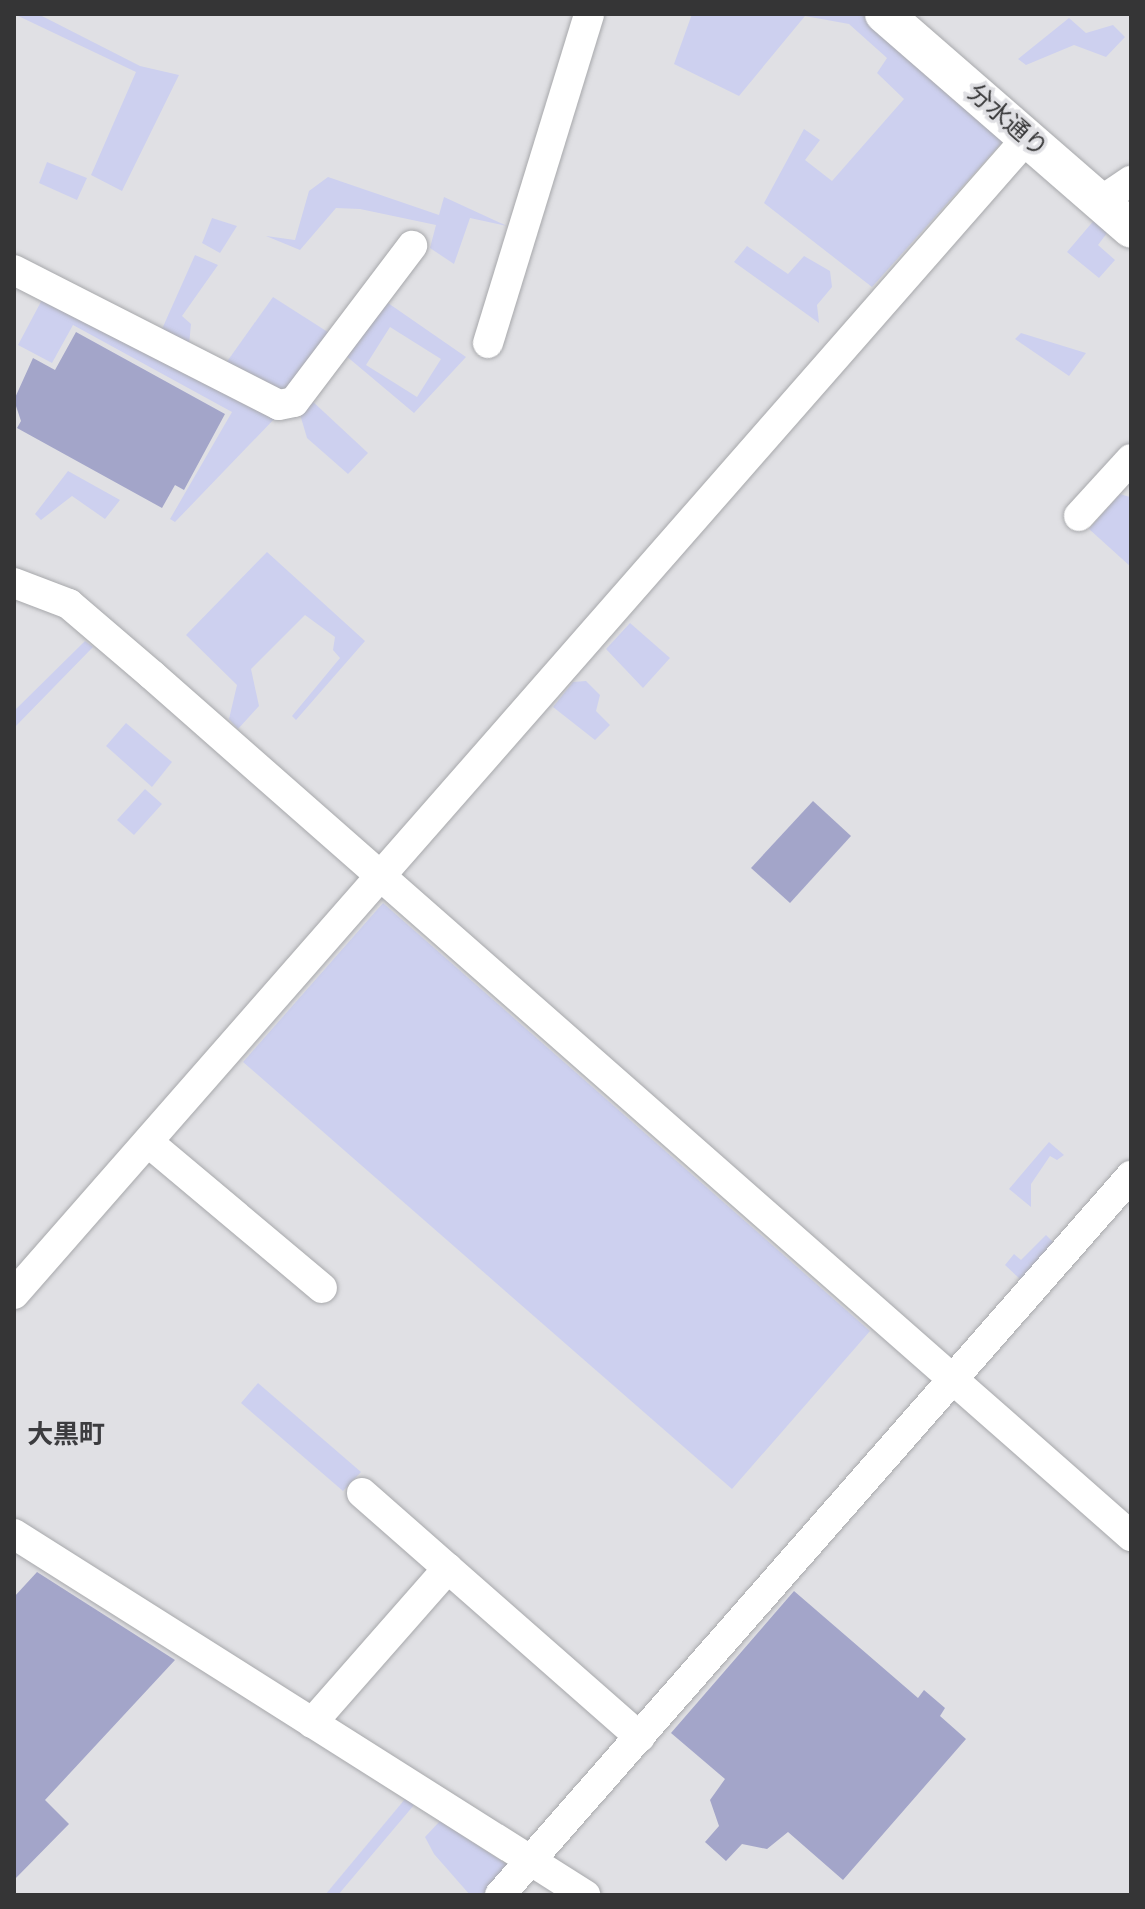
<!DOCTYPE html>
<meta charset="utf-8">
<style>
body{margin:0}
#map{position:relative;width:1145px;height:1909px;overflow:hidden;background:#e0e0e4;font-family:Cabin,"Noto Sans JP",sans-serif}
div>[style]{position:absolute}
.green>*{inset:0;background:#cdd0ef}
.building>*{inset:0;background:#a3a5c9}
.roads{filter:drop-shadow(0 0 2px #a7a8ab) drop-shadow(0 0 2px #a7a8ab)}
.minor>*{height:30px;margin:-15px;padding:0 15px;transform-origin:15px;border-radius:15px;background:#fff}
.tertiary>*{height:38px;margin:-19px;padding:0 19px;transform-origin:19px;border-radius:19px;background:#fff}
span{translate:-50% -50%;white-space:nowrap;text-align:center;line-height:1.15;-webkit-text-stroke:7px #e0e0e4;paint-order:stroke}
.street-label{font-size:24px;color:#353536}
.neighbourhood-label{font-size:26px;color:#3c3c3f;font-weight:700}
.frame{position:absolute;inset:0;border:16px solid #353536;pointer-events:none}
</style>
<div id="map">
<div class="green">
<i style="clip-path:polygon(14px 14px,38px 14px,140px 66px,179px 75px,122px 191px,91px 175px,136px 72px)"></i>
<i style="clip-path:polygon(692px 14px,863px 14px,1005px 139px,872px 287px,764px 203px,804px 129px,820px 140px,805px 160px,832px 181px,904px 99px,877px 73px,887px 58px,849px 24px,805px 16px,739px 96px,674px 64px)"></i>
<i style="clip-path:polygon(1069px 18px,1086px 33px,1113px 25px,1125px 37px,1106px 57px,1074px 45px,1026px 65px,1018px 59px)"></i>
<i style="clip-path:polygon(47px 162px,87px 178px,77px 200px,39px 183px)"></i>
<i style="clip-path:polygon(328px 177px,439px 215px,444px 197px,507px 226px,470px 218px,454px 264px,430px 248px,436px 225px,360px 209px,336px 208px,300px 250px,266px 236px,295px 240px,309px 191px)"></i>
<i style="clip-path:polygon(212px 218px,237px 226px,220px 253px,202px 243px)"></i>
<i style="clip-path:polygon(1096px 218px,1110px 229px,1098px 245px,1115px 260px,1099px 278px,1067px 252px)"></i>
<i style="clip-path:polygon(747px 246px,788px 274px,804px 256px,830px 271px,832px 287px,817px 305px,819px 323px,734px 262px)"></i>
<i style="clip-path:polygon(195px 255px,218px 265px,182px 316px,191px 324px,189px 345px,162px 329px)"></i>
<i style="clip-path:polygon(44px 296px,278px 415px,175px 522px,170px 519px,232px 412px,73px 325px,52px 363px,18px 345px)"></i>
<i style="clip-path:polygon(273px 297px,334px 336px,285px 395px,226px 363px)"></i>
<i style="clip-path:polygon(evenodd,388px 303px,466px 357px,414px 413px,345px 355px,388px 303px,390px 327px,441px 359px,417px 397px,366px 365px,390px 327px)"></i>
<i style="clip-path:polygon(1021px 333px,1086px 353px,1069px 376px,1015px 339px)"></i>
<i style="clip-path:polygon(310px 399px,368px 453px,348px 474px,307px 438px,299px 411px)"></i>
<i style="clip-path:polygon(68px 471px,120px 500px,105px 519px,72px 496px,41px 520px,35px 514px)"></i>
<i style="clip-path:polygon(1120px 494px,1130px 497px,1131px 567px,1089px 529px)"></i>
<i style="clip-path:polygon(267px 552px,365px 641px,296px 720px,292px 716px,340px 658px,333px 650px,335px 637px,305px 615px,251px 669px,259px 706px,238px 729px,229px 719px,237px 685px,186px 635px)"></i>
<i style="clip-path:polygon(630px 623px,670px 658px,643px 688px,606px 649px)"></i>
<i style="clip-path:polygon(85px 641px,93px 647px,14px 728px,14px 711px)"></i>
<i style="clip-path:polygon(586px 681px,600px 695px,596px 711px,610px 725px,595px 740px,553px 707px,573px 682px)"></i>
<i style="clip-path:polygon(126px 723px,172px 762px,152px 787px,106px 746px)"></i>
<i style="clip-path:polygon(145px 789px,162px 804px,134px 835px,117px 820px)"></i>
<i style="clip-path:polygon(383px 903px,870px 1331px,732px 1489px,243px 1062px)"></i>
<i style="clip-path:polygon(1049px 1142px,1064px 1155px,1057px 1160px,1050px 1156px,1031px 1184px,1031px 1207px,1009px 1189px)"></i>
<i style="clip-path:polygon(1046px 1235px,1054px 1243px,1021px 1280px,1005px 1265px,1014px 1254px,1021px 1260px)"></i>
<i style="clip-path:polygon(258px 1383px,361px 1472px,343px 1491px,241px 1403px)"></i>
<i style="clip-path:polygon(405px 1799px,414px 1805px,338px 1895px,325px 1895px)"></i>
<i style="clip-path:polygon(440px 1821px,514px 1869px,489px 1895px,470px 1895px,434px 1854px,425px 1837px)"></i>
</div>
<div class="building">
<i style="clip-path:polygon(76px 332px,225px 414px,184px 490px,175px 485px,162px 508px,17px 428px,21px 421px,14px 400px,33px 358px,55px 370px)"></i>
<i style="clip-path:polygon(813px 801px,851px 836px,790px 903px,751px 868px)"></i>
<i style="clip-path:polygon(37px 1572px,175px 1660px,45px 1800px,69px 1824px,14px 1880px,14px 1597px)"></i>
<i style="clip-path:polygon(794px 1591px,918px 1698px,924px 1690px,945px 1708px,940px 1716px,966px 1739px,843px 1880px,788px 1832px,767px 1849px,742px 1844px,726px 1861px,705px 1842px,719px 1826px,710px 1800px,725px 1779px,671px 1733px)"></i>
</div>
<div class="roads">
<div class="minor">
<i style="left:1101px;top:201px;width:36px;rotate:-34deg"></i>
<i style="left:14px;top:270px;width:297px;rotate:27deg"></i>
<i style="left:279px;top:405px;width:15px;rotate:-11deg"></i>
<i style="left:294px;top:402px;width:196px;rotate:-52.9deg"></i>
<i style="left:488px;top:343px;width:344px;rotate:-72.9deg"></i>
<i style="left:1079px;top:516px;width:77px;rotate:-47.6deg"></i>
<i style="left:14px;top:583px;width:59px;rotate:20.9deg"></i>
<i style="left:69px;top:604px;width:109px;rotate:40.5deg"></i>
<i style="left:152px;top:675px;width:1304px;rotate:41.33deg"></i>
<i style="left:148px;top:1142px;width:227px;rotate:40deg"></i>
<i style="left:14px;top:1294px;width:1538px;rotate:-48.77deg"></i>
<i style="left:362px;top:1493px;width:370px;rotate:41.3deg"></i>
<i style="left:14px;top:1534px;width:676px;rotate:32.3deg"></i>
<i style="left:312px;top:1723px;width:206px;rotate:-48.7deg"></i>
<i style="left:500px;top:1895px;width:957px;rotate:-48.73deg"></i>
</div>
<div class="tertiary">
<i style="left:884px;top:14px;width:327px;rotate:41deg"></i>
</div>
</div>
<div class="street-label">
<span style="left:1008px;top:120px;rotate:41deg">分水通り</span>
</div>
<div class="neighbourhood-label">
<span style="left:66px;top:1435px">大黒町</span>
</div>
<div class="frame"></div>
</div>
